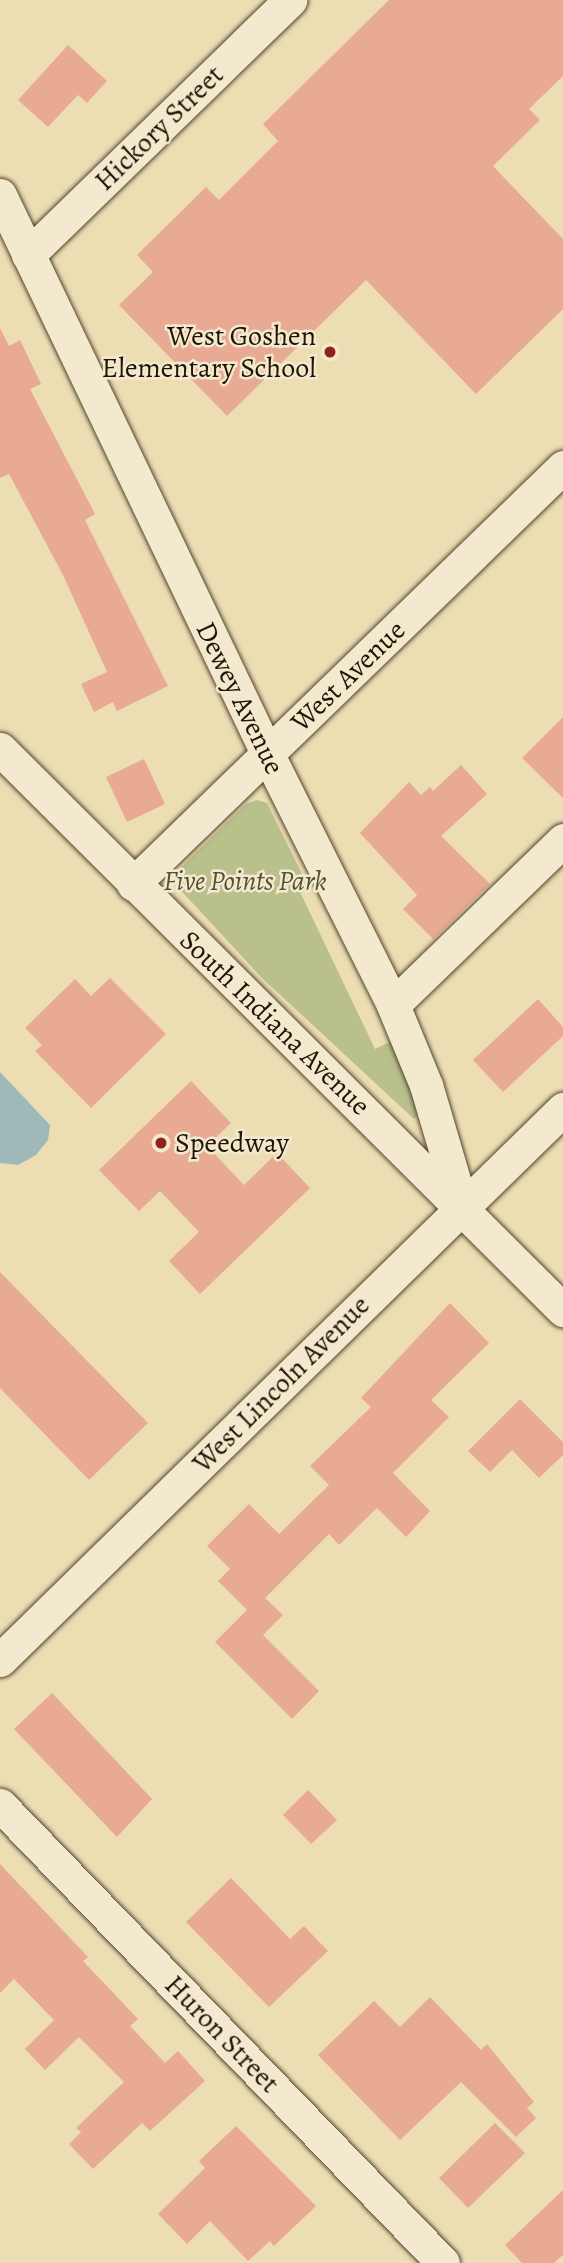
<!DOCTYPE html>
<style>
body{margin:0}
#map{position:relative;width:563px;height:2263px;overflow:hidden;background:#edddb3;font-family:Alegreya,serif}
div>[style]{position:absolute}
.green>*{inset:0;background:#b9c08c}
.water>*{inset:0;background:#9eb9b8}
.building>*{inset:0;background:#e8aa93}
.roads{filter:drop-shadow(0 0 2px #534630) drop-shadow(0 0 2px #534630)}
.minor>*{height:33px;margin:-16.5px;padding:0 16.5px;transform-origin:16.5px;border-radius:16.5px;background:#f3e9ce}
.dots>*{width:19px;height:19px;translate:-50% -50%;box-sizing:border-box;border:4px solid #f3e9ce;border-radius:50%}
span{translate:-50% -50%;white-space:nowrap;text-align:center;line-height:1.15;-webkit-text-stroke:5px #f3e9ce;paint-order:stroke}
.street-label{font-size:28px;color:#201404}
.poi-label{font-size:28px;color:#201404}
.right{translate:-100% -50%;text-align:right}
.left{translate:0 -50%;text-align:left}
.park-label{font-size:28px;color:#565034;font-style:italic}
</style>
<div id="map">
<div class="green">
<i style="clip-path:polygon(257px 800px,267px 803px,306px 882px,301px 894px,375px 1049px,394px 1040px,420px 1112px,414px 1119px,262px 978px,173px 882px,176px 872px,246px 804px)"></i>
</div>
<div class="water">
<i style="clip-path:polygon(0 1072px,50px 1125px,48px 1140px,36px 1155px,18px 1165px,0 1163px)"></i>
</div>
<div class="building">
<i style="clip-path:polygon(389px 0,563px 0,563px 76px,529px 109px,540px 120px,493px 166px,563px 239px,563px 309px,476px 394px,366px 280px,227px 416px,119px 305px,153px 272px,137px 255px,206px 187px,219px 200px,278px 141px,263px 124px)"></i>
<i style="clip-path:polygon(68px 45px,107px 81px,87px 103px,78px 95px,48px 127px,18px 100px)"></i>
<i style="clip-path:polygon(0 328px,9px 346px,20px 340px,41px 384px,30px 389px,95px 514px,85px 520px,168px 686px,117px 711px,113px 702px,94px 712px,81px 684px,107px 672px,63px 575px,9px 474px,0 478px)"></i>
<i style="clip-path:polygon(563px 717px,563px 798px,522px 758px)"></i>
<i style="clip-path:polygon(144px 759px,165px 804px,127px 822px,106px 777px)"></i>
<i style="clip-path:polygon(461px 765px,487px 794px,441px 836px,490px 884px,433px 939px,403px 909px,417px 895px,360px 833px,409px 782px,421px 795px,430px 787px,433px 791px)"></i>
<i style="clip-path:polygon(110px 978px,166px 1034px,91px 1108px,35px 1051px,42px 1045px,25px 1028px,75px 979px,91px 996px)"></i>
<i style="clip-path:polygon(538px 999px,563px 1027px,563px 1036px,503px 1092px,473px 1060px)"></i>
<i style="clip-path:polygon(191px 1081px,231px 1123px,207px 1146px,244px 1185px,277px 1153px,310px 1188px,200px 1294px,169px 1261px,199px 1232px,160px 1191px,139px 1211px,99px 1170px)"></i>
<i style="clip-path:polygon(0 1272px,148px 1423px,89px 1480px,0 1388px)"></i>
<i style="clip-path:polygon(450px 1303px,489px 1343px,431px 1400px,449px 1417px,393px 1473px,430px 1511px,406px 1537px,377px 1508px,339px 1545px,329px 1534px,265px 1598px,283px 1615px,263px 1635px,319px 1691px,292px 1719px,215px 1642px,247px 1610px,218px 1581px,230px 1569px,207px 1546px,249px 1504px,279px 1534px,329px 1485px,310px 1466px,371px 1407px,361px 1398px)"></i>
<i style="clip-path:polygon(520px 1399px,563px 1442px,563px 1455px,539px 1478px,512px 1450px,490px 1472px,468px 1451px)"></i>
<i style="clip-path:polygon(52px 1693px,152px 1799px,117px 1837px,14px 1729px)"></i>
<i style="clip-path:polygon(308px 1790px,337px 1820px,311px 1844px,283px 1815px)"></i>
<i style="clip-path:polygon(0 1864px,88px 1957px,83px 1961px,138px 2019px,130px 2026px,165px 2063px,178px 2051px,205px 2081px,150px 2131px,142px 2123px,93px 2169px,69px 2144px,81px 2132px,76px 2128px,124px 2082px,79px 2037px,45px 2070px,25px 2049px,54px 2020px,14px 1979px,0 1993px)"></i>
<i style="clip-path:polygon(231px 1878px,290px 1939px,304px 1926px,328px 1951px,269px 2007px,186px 1922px)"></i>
<i style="clip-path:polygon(430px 1997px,481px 2050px,487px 2044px,534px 2102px,527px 2108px,536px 2118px,516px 2137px,461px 2082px,400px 2140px,318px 2055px,374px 2001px,400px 2027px)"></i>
<i style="clip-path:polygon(495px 2123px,525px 2153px,468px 2208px,439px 2178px)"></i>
<i style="clip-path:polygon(236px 2126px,316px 2206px,274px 2246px,270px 2241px,248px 2261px,210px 2221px,187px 2244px,158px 2214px,205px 2168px,199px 2161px)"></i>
<i style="clip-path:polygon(563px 2190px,563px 2255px,554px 2263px,522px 2263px,505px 2245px)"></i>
</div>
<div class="roads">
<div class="minor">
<i style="left:0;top:195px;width:619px;rotate:64.43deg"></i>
<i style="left:267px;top:753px;width:282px;rotate:63.4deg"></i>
<i style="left:393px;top:1005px;width:87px;rotate:67.6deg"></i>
<i style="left:426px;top:1085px;width:127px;rotate:73.6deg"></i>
<i style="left:28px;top:255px;width:366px;rotate:-44.2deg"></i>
<i style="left:0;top:749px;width:795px;rotate:44.9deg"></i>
<i style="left:133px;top:884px;width:599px;rotate:-44.12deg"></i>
<i style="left:393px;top:1005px;width:237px;rotate:-44.1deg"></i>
<i style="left:0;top:1660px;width:788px;rotate:-44.38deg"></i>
<i style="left:0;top:1805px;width:637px;rotate:45.95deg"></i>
</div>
</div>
<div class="dots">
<i style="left:330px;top:352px;background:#8f2418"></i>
<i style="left:161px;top:1143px;background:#8f2418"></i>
</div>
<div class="street-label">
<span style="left:159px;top:128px;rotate:-44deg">Hickory Street</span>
<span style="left:348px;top:676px;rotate:-44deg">West Avenue</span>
<span style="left:240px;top:698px;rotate:64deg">Dewey Avenue</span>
<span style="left:275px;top:1023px;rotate:44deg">South Indiana Avenue</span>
<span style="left:281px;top:1384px;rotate:-45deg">West Lincoln Avenue</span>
<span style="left:222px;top:2034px;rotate:46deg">Huron Street</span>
</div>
<div class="poi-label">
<span class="right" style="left:316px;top:352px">West Goshen<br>Elementary School</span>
<span class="left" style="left:175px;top:1143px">Speedway</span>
</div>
<div class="park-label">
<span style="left:245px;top:881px">Five Points Park</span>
</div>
</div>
